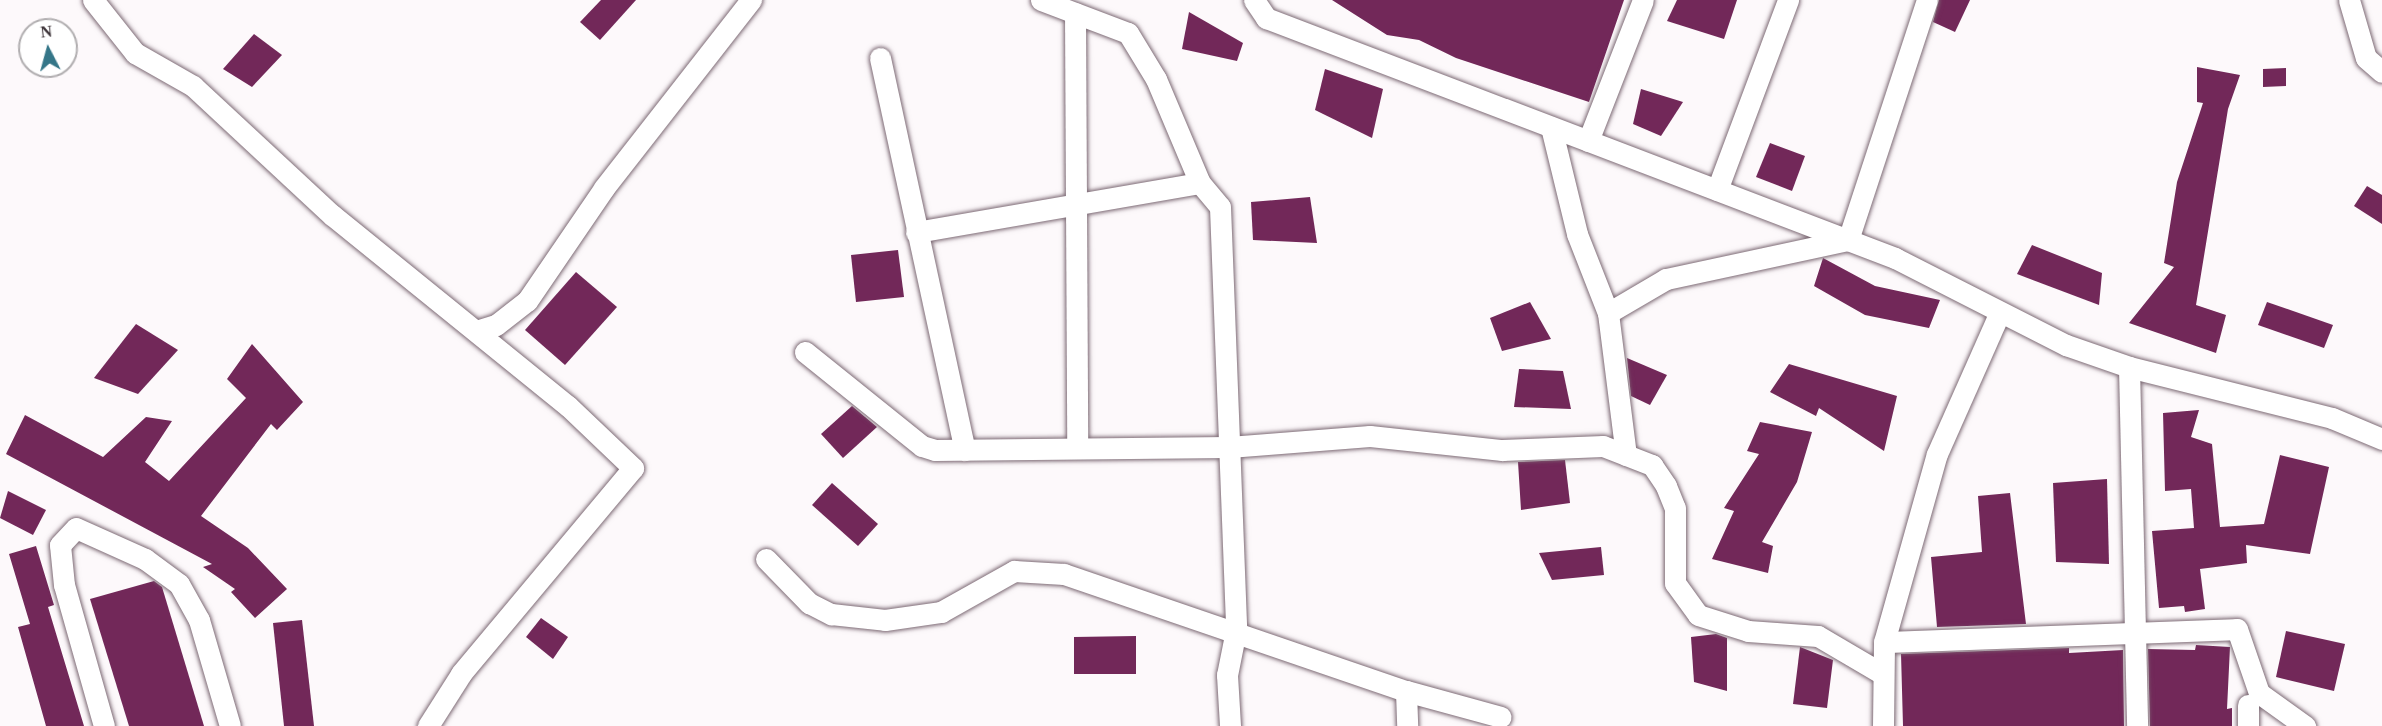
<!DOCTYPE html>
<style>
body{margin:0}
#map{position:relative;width:2382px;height:726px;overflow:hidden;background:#fdf9fb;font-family:"Times New Roman",serif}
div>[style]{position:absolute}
.building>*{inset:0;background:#722859}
.roads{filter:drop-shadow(0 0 2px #7d6a75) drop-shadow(0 0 2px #7d6a75)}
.street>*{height:21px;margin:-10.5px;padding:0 10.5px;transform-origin:10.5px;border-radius:10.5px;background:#fff}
span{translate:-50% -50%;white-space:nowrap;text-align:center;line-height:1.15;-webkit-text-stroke:6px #fff;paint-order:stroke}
.north{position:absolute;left:18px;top:18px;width:60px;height:60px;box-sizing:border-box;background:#fff;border:2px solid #b1aeb0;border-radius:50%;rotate:354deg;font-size:16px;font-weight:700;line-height:24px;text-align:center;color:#3d3439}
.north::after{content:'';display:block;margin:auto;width:21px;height:27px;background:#357688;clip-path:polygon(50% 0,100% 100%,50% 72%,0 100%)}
</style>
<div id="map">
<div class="building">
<i style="clip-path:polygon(601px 0,636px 0,600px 40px,580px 22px)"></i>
<i style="clip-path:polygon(1332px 0,1624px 0,1589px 102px,1456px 58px,1419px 40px,1387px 35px)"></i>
<i style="clip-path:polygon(1677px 0,1737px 0,1724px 39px,1667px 21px)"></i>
<i style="clip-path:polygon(1939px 0,1970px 0,1955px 32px,1933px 22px)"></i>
<i style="clip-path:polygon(1189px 12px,1243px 43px,1237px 61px,1182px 49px)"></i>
<i style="clip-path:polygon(254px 34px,282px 55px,252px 87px,223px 69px)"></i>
<i style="clip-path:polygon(2197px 67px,2240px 75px,2228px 109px,2196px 305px,2226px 315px,2216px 353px,2129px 323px,2174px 267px,2164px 263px,2177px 182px,2203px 103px,2197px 102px)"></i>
<i style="clip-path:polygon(2286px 68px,2286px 86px,2263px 87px,2263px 69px)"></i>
<i style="clip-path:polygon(1325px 69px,1383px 89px,1372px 138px,1315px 110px)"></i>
<i style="clip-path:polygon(1641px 89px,1683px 102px,1661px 136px,1633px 124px)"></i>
<i style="clip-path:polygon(1770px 143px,1805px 156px,1792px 191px,1756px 177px)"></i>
<i style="clip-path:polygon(2367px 186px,2382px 195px,2382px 224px,2354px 206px)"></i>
<i style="clip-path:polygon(1310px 197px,1317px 243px,1253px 240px,1251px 202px)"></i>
<i style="clip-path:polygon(2032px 245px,2102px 273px,2099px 305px,2017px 274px)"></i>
<i style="clip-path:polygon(898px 250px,904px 297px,856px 302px,851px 255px)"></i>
<i style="clip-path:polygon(1823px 258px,1875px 286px,1940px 300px,1929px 328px,1865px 315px,1814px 286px)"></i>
<i style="clip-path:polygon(576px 272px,617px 307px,565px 365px,525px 330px)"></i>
<i style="clip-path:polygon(1530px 302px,1551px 339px,1502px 351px,1490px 318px)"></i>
<i style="clip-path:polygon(2267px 302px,2333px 325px,2324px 348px,2258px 325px)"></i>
<i style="clip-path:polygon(136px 324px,178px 350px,138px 394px,94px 378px)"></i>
<i style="clip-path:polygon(252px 344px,303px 402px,277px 430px,271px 424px,201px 516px,248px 548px,287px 589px,255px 618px,231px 592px,235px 589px,203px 567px,212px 564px,6px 454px,25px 415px,103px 457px,146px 417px,172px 421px,145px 462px,169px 481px,246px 398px,227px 379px)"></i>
<i style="clip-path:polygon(1627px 358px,1667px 375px,1650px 405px,1631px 396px)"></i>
<i style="clip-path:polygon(1789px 364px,1897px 396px,1884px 451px,1819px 408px,1816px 416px,1770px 392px)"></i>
<i style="clip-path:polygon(1519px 369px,1563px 371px,1571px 409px,1514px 407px)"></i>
<i style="clip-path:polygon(852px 406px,877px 427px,843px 458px,821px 434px)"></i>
<i style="clip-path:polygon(2199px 410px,2191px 437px,2212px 444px,2220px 527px,2264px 524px,2280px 455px,2329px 467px,2310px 554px,2246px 545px,2247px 563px,2200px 569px,2205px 609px,2185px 612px,2184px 606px,2159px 608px,2152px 531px,2194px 528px,2191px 489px,2165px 491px,2163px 413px)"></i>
<i style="clip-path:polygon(1760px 422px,1812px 432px,1797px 482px,1762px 542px,1773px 546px,1768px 573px,1712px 559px,1734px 511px,1724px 508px,1759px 454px,1747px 451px)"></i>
<i style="clip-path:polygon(1565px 460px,1570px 503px,1521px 510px,1518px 462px)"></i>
<i style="clip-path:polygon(2107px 479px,2109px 564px,2056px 562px,2053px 483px)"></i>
<i style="clip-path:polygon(832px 483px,878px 524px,858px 546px,812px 505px)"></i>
<i style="clip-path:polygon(8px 491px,46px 510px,33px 535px,0 518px)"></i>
<i style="clip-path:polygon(2010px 493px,2026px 624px,1937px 627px,1931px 557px,1982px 552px,1978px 496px)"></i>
<i style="clip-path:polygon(36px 546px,54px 605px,48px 607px,84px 726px,46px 726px,18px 627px,30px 624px,9px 554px)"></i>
<i style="clip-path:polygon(1601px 547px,1604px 575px,1552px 580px,1539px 553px)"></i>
<i style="clip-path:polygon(154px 581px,162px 587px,204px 726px,129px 726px,90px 599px)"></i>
<i style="clip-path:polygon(541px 618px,568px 637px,553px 659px,526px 637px)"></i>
<i style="clip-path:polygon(302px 620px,314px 726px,284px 726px,273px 623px)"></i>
<i style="clip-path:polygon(2286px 631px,2345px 644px,2334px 691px,2276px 677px)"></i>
<i style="clip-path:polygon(1716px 634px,1727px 638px,1727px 691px,1694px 682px,1691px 637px)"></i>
<i style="clip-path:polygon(1136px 636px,1136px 674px,1074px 674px,1074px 637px)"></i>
<i style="clip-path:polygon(2196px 645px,2230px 647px,2227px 709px,2232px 708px,2232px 726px,2150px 726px,2148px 649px,2195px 650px)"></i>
<i style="clip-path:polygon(1800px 647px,1833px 660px,1827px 708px,1793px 704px)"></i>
<i style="clip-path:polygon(2069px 648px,2069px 653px,2123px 650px,2124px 726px,1903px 726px,1901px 654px)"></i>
</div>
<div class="roads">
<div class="street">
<i style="left:93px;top:0;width:68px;rotate:51.6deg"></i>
<i style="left:135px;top:53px;width:67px;rotate:29.6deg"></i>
<i style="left:193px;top:86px;width:190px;rotate:42.9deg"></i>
<i style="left:332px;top:215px;width:304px;rotate:39deg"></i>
<i style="left:568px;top:406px;width:90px;rotate:43.6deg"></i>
<i style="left:633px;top:468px;width:268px;rotate:129.9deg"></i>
<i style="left:461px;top:674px;width:62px;rotate:122.4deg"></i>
<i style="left:1041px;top:0;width:93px;rotate:20.8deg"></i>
<i style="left:1128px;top:33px;width:54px;rotate:58.7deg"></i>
<i style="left:1156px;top:79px;width:113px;rotate:67.1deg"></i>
<i style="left:1200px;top:183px;width:31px;rotate:50deg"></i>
<i style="left:1220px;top:207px;width:423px;rotate:87.8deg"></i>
<i style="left:1236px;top:630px;width:46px;rotate:101.3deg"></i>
<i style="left:1227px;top:675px;width:51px;rotate:86.6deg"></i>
<i style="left:1254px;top:0;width:22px;rotate:56deg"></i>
<i style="left:1266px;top:18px;width:673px;rotate:20.88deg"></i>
<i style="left:1895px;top:258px;width:192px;rotate:27deg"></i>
<i style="left:2066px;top:345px;width:67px;rotate:19.2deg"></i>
<i style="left:2129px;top:367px;width:209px;rotate:14.1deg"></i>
<i style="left:2332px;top:418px;width:54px;rotate:22.8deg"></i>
<i style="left:2349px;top:0;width:60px;rotate:73.7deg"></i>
<i style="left:2366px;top:58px;width:21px;rotate:41deg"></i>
<i style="left:1075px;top:13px;width:433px;rotate:89.7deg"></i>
<i style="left:880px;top:58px;width:401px;rotate:77.8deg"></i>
<i style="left:1551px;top:127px;width:110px;rotate:76.3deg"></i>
<i style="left:1577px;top:234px;width:85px;rotate:68.6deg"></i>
<i style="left:1608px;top:313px;width:143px;rotate:82.8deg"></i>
<i style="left:1588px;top:141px;width:151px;rotate:-68.7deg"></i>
<i style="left:1717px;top:190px;width:203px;rotate:-69.5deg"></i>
<i style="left:916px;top:232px;width:288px;rotate:-9.8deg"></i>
<i style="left:1608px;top:313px;width:67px;rotate:-30.4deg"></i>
<i style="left:1666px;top:279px;width:186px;rotate:-12.1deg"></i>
<i style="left:1848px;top:240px;width:253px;rotate:-71.8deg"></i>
<i style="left:476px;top:331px;width:21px;rotate:-17deg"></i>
<i style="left:496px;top:325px;width:39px;rotate:-38deg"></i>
<i style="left:527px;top:301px;width:137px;rotate:-55.7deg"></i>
<i style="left:604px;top:188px;width:239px;rotate:-52deg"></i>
<i style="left:805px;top:352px;width:150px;rotate:38.8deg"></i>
<i style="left:922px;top:446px;width:14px;rotate:17deg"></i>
<i style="left:935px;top:450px;width:294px;rotate:-0.6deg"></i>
<i style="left:1229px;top:447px;width:141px;rotate:-4.5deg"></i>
<i style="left:1370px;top:436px;width:133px;rotate:6.1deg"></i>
<i style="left:1502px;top:450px;width:101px;rotate:-2.3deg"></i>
<i style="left:1603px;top:446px;width:53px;rotate:21.2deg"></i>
<i style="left:1652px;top:465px;width:25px;rotate:56deg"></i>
<i style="left:1666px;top:486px;width:24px;rotate:68deg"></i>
<i style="left:1675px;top:508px;width:75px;rotate:90deg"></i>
<i style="left:1675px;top:583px;width:39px;rotate:54deg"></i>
<i style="left:1698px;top:615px;width:52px;rotate:17.7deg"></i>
<i style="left:1748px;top:631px;width:70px;rotate:4.1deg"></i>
<i style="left:1818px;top:636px;width:73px;rotate:30.4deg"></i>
<i style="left:2129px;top:367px;width:359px;rotate:88.7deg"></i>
<i style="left:766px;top:559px;width:62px;rotate:45.7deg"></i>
<i style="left:809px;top:603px;width:25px;rotate:27deg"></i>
<i style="left:831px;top:614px;width:54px;rotate:6.3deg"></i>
<i style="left:885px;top:620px;width:57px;rotate:-8.1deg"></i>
<i style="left:941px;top:612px;width:84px;rotate:-29.3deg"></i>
<i style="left:1014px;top:571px;width:50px;rotate:3.4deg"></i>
<i style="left:1064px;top:574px;width:361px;rotate:18.9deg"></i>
<i style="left:1406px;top:691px;width:98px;rotate:15.3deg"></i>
<i style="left:1884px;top:642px;width:353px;rotate:-2.1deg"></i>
<i style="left:2237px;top:629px;width:68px;rotate:71deg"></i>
<i style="left:2259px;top:693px;width:57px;rotate:35.7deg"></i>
<i style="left:1406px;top:691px;width:35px;rotate:88deg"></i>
<i style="left:104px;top:726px;width:147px;rotate:-105.8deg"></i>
<i style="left:64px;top:585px;width:40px;rotate:-95.7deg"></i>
<i style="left:60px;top:545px;width:23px;rotate:-47deg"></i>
<i style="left:76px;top:528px;width:76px;rotate:24.2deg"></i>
<i style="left:145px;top:559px;width:42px;rotate:36.3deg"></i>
<i style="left:179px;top:584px;width:41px;rotate:60.9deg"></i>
<i style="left:199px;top:620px;width:110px;rotate:73.7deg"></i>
<i style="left:1883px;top:726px;width:84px;rotate:-89.3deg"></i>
<i style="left:1884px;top:642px;width:195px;rotate:-74.3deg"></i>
<i style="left:1937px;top:454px;width:155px;rotate:-66.1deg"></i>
<i style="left:2248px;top:726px;width:21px;rotate:-90deg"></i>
</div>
</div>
<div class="north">N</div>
</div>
